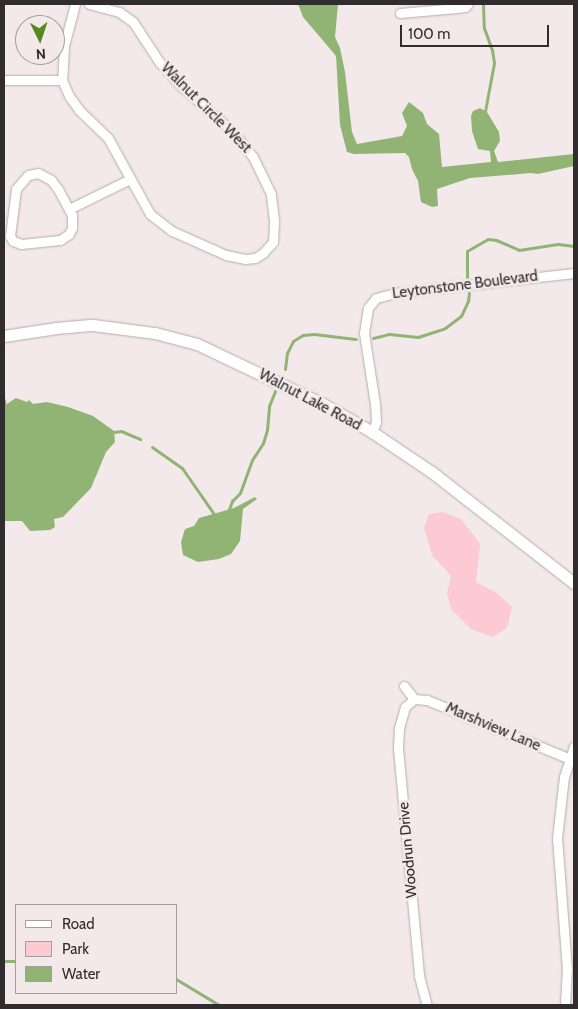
<!DOCTYPE html>
<style>
body{margin:0}
#map{position:relative;width:578px;height:1009px;overflow:hidden;background:#f3e9ea;font-family:Cabin,sans-serif}
div>[style]{position:absolute}
.green>*{inset:0;background:#fbcad2}
.water>*{inset:0;background:#91b475}
.stream>*{height:3px;margin:-1.5px;padding:0 1.5px;transform-origin:1.5px;border-radius:1.5px;background:#91b475}
.roads{filter:drop-shadow(0 0 1px #b6acad) drop-shadow(0 0 1px #b6acad)}
.minor>*{height:9px;margin:-4.5px;padding:0 4.5px;transform-origin:4.5px;border-radius:4.5px;background:#fff}
.tertiary>*{height:11px;margin:-5.5px;padding:0 5.5px;transform-origin:5.5px;border-radius:5.5px;background:#fff}
span{translate:-50% -50%;white-space:nowrap;text-align:center;line-height:1.15;-webkit-text-stroke:5px #f3e9ea;paint-order:stroke}
.street-label{font-size:15px;color:#312d2e}
.frame{position:absolute;inset:0;border:5px solid #312d2e;pointer-events:none}
.legend{position:absolute;left:15px;top:904px;width:162px;height:90px;box-sizing:border-box;background:#f3e9ea;border:1px solid #a59e9f;margin:0;padding:6px 9px;list-style:none;font-size:15px;color:#312d2e}
.legend li{display:flex;align-items:center;gap:10px;height:25px}
.legend b{width:25px;border:1px solid #a59e9f}
.north{position:absolute;left:15px;top:15px;width:50px;height:50px;box-sizing:border-box;background:#f3e9ea;border:1px solid #a59e9f;border-radius:50%;rotate:176deg;font-size:14px;font-weight:700;line-height:20px;text-align:center;color:#312d2e}
.north::after{content:'';display:block;margin:auto;width:18px;height:22px;background:#57891e;clip-path:polygon(50% 0,100% 100%,50% 72%,0 100%)}
.scale{position:absolute;left:400px;top:25px;width:149px;height:22px;box-sizing:border-box;border:2px solid #312d2e;border-top:0;padding-left:6px;font-size:15px;line-height:18px;white-space:nowrap;color:#312d2e;-webkit-text-stroke:4px #f3e9ea;paint-order:stroke}
</style>
<div id="map">
<div class="green">
<i style="clip-path:polygon(443px 512px,461px 519px,480px 544px,476px 582px,497px 593px,512px 607px,507px 628px,492px 637px,471px 629px,451px 609px,447px 593px,451px 576px,432px 555px,424px 528px,429px 514px)"></i>
</div>
<div class="water">
<i style="clip-path:polygon(298px 4px,338px 4px,335px 37px,340px 48px,345px 72px,352px 132px,357px 144px,402px 136px,407px 126px,402px 113px,409px 102px,423px 113px,427px 124px,439px 134px,442px 167px,491px 162px,490px 151px,478px 149px,472px 131px,471px 116px,473px 111px,480px 108px,487px 112px,499px 132px,500px 141px,494px 151px,498px 162px,574px 154px,574px 166px,538px 174px,531px 173px,470px 178px,437px 189px,438px 206px,432px 207px,421px 202px,418px 181px,412px 169px,409px 157px,405px 153px,354px 154px,347px 152px,340px 125px,336px 56px,303px 17px)"></i>
<i style="clip-path:polygon(16px 398px,27px 402px,29px 400px,33px 404px,47px 402px,68px 407px,93px 416px,114px 431px,115px 442px,106px 452px,91px 488px,63px 517px,54px 519px,55px 527px,50px 530px,30px 531px,22px 521px,4px 521px,4px 406px)"></i>
<i style="clip-path:polygon(255px 497px,257px 499px,243px 509px,240px 541px,231px 554px,219px 559px,198px 562px,183px 555px,181px 542px,185px 529px,194px 526px,199px 518px,234px 508px)"></i>
</div>
<div class="stream">
<i style="left:483px;top:4px;width:24px;rotate:88deg"></i>
<i style="left:484px;top:28px;width:23px;rotate:70deg"></i>
<i style="left:492px;top:50px;width:13px;rotate:81deg"></i>
<i style="left:494px;top:63px;width:49px;rotate:100.6deg"></i>
<i style="left:467px;top:279px;width:28px;rotate:-90deg"></i>
<i style="left:467px;top:251px;width:24px;rotate:-30deg"></i>
<i style="left:488px;top:239px;width:8px;rotate:7deg"></i>
<i style="left:496px;top:240px;width:25px;rotate:23deg"></i>
<i style="left:519px;top:250px;width:39px;rotate:-9deg"></i>
<i style="left:558px;top:244px;width:16px;rotate:7deg"></i>
<i style="left:373px;top:338px;width:16px;rotate:-14deg"></i>
<i style="left:389px;top:334px;width:29px;rotate:6deg"></i>
<i style="left:418px;top:337px;width:28px;rotate:-18deg"></i>
<i style="left:445px;top:328px;width:20px;rotate:-37deg"></i>
<i style="left:461px;top:316px;width:17px;rotate:-65deg"></i>
<i style="left:468px;top:301px;width:8px;rotate:-83deg"></i>
<i style="left:285px;top:369px;width:16px;rotate:-83deg"></i>
<i style="left:287px;top:353px;width:13px;rotate:-63deg"></i>
<i style="left:293px;top:341px;width:12px;rotate:-31deg"></i>
<i style="left:303px;top:335px;width:11px;rotate:-5deg"></i>
<i style="left:314px;top:334px;width:42px;rotate:6.8deg"></i>
<i style="left:4px;top:400px;width:6px;rotate:81deg"></i>
<i style="left:114px;top:432px;width:7px;rotate:-8deg"></i>
<i style="left:121px;top:431px;width:21px;rotate:23deg"></i>
<i style="left:152px;top:447px;width:37px;rotate:35deg"></i>
<i style="left:182px;top:468px;width:56px;rotate:55.2deg"></i>
<i style="left:229px;top:509px;width:9px;rotate:-69deg"></i>
<i style="left:232px;top:501px;width:11px;rotate:-45deg"></i>
<i style="left:240px;top:493px;width:35px;rotate:-70deg"></i>
<i style="left:252px;top:460px;width:20px;rotate:-57deg"></i>
<i style="left:263px;top:443px;width:14px;rotate:-73deg"></i>
<i style="left:267px;top:430px;width:24px;rotate:-85deg"></i>
<i style="left:269px;top:406px;width:16px;rotate:-68deg"></i>
<i style="left:4px;top:961px;width:12px"></i>
<i style="left:176px;top:979px;width:50px;rotate:31.2deg"></i>
</div>
<div class="roads">
<div class="minor">
<i style="left:75px;top:4px;width:43px;rotate:104.7deg"></i>
<i style="left:64px;top:46px;width:34px;rotate:93deg"></i>
<i style="left:62px;top:80px;width:17px;rotate:66deg"></i>
<i style="left:69px;top:96px;width:17px;rotate:54deg"></i>
<i style="left:79px;top:110px;width:40px;rotate:44deg"></i>
<i style="left:108px;top:138px;width:87px;rotate:61.1deg"></i>
<i style="left:150px;top:214px;width:28px;rotate:38deg"></i>
<i style="left:172px;top:231px;width:59px;rotate:24deg"></i>
<i style="left:226px;top:255px;width:19px;rotate:12deg"></i>
<i style="left:245px;top:259px;width:10px;rotate:-6deg"></i>
<i style="left:255px;top:258px;width:9px;rotate:-32deg"></i>
<i style="left:263px;top:253px;width:15px;rotate:-48deg"></i>
<i style="left:273px;top:242px;width:22px;rotate:-87deg"></i>
<i style="left:274px;top:220px;width:26px;rotate:-97deg"></i>
<i style="left:271px;top:194px;width:41px;rotate:-115.9deg"></i>
<i style="left:253px;top:157px;width:33px;rotate:-129deg"></i>
<i style="left:232px;top:131px;width:69px;rotate:-138.5deg"></i>
<i style="left:180px;top:85px;width:30px;rotate:-132deg"></i>
<i style="left:160px;top:63px;width:49px;rotate:-123.4deg"></i>
<i style="left:133px;top:22px;width:17px;rotate:-144deg"></i>
<i style="left:119px;top:12px;width:31px;rotate:-165deg"></i>
<i style="left:400px;top:13px;width:57px;rotate:-5deg"></i>
<i style="left:457px;top:8px;width:8px;rotate:-7deg"></i>
<i style="left:465px;top:7px;width:4px;rotate:-45deg"></i>
<i style="left:4px;top:80px;width:58px"></i>
<i style="left:38px;top:173px;width:15px;rotate:28deg"></i>
<i style="left:51px;top:180px;width:11px;rotate:52deg"></i>
<i style="left:58px;top:189px;width:30px;rotate:62deg"></i>
<i style="left:72px;top:215px;width:13px;rotate:90deg"></i>
<i style="left:72px;top:228px;width:7px;rotate:117deg"></i>
<i style="left:69px;top:234px;width:11px;rotate:146deg"></i>
<i style="left:60px;top:240px;width:39px;rotate:174deg"></i>
<i style="left:21px;top:244px;width:9px;rotate:-159deg"></i>
<i style="left:13px;top:241px;width:6px;rotate:-121deg"></i>
<i style="left:10px;top:236px;width:47px;rotate:-82.7deg"></i>
<i style="left:16px;top:189px;width:18px;rotate:-49deg"></i>
<i style="left:28px;top:175px;width:10px;rotate:-11deg"></i>
<i style="left:69px;top:209px;width:68px;rotate:-26.2deg"></i>
<i style="left:372px;top:432px;width:11px;rotate:-68deg"></i>
<i style="left:376px;top:422px;width:18px;rotate:-93deg"></i>
<i style="left:375px;top:404px;width:72px;rotate:-98.8deg"></i>
<i style="left:364px;top:333px;width:25px;rotate:-81deg"></i>
<i style="left:368px;top:308px;width:13px;rotate:-51deg"></i>
<i style="left:376px;top:298px;width:20px;rotate:-15deg"></i>
<i style="left:395px;top:293px;width:180px;rotate:-6.4deg"></i>
<i style="left:404px;top:686px;width:16px;rotate:52deg"></i>
<i style="left:414px;top:699px;width:12px;rotate:138deg"></i>
<i style="left:405px;top:707px;width:22px;rotate:106deg"></i>
<i style="left:399px;top:728px;width:20px;rotate:93deg"></i>
<i style="left:398px;top:748px;width:229px;rotate:84.7deg"></i>
<i style="left:419px;top:976px;width:30px;rotate:75deg"></i>
<i style="left:414px;top:699px;width:13px;rotate:4deg"></i>
<i style="left:427px;top:700px;width:155px;rotate:22.4deg"></i>
<i style="left:565px;top:1005px;width:35px;rotate:-87deg"></i>
<i style="left:567px;top:970px;width:132px;rotate:-94.3deg"></i>
<i style="left:557px;top:838px;width:61px;rotate:-83.5deg"></i>
<i style="left:564px;top:777px;width:32px;rotate:-72deg"></i>
</div>
<div class="tertiary">
<i style="left:4px;top:336px;width:53px;rotate:-8.7deg"></i>
<i style="left:56px;top:328px;width:37px;rotate:-5deg"></i>
<i style="left:93px;top:325px;width:63px;rotate:7.4deg"></i>
<i style="left:155px;top:333px;width:43px;rotate:14.7deg"></i>
<i style="left:197px;top:344px;width:140px;rotate:25.5deg"></i>
<i style="left:323px;top:404px;width:56px;rotate:29.7deg"></i>
<i style="left:372px;top:432px;width:73px;rotate:33.9deg"></i>
<i style="left:433px;top:473px;width:179px;rotate:38deg"></i>
</div>
</div>
<div class="street-label">
<span style="left:206px;top:108px;rotate:45deg">Walnut Circle West</span>
<span style="left:465px;top:285px;rotate:-7deg">Leytonstone Boulevard</span>
<span style="left:310px;top:400px;rotate:28deg">Walnut Lake Road</span>
<span style="left:493px;top:727px;rotate:23deg">Marshview Lane</span>
<span style="left:408px;top:850px;rotate:-95deg">Woodrun Drive</span>
</div>
<div class="frame"></div>
<ul class="legend">
<li><b style="height:6px;background:#fff"></b>Road</li>
<li><b style="height:14px;background:#fbcad2"></b>Park</li>
<li><b style="height:14px;background:#91b475"></b>Water</li>
</ul>
<div class="north">N</div>
<div class="scale">100 m</div>
</div>
